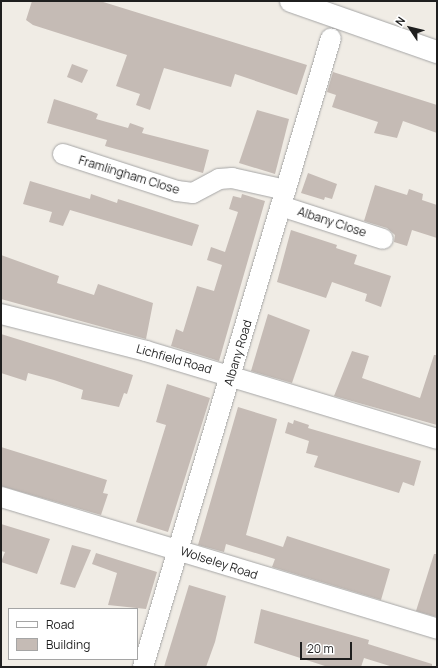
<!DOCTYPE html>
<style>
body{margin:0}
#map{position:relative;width:438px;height:668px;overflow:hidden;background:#f0ece5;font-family:Manrope,sans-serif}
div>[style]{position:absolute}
.building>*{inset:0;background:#c5bbb5}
.roads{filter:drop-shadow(0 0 1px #a6a6a6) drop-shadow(0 0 1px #a6a6a6)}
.minor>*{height:20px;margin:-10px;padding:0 10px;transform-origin:10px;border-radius:10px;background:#fff}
.tertiary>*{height:22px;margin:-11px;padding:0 11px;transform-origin:11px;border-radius:11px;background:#fff}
span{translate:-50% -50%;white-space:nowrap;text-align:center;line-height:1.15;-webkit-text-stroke:3px #fff;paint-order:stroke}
.street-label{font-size:12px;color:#1f1f1f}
.frame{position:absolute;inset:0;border:2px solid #1f1f1f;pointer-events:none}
.legend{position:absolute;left:8px;top:608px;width:130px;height:52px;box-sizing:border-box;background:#fff;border:1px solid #a5a5a5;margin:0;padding:5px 7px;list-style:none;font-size:12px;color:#1f1f1f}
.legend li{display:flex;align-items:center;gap:8px;height:20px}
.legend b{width:20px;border:1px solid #a5a5a5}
.north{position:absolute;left:390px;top:8px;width:40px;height:40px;-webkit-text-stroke:3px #fff;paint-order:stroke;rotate:305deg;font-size:11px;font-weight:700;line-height:16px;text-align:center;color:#1f1f1f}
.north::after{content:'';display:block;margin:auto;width:14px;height:18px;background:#1f1f1f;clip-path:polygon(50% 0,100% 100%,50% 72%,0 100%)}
.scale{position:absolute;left:300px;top:642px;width:52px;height:18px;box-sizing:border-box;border:2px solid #1f1f1f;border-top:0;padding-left:5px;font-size:12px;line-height:14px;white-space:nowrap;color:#1f1f1f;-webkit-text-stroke:3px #fff;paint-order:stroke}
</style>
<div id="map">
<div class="building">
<i style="clip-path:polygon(32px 1px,100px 1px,307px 65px,297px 95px,235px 74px,231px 87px,164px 68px,150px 110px,136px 105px,140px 94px,116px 86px,127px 55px,33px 25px,26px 20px)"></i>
<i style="clip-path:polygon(72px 64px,88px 70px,82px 83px,67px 77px)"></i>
<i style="clip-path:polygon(333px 72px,437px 105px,437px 133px,403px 121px,397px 138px,374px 133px,378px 122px,332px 107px,336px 95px,327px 92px)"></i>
<i style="clip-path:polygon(54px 99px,91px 111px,98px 114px,96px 119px,128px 128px,130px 123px,144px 128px,142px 133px,209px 150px,203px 173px,105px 146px,107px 140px,47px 123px)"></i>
<i style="clip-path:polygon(257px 110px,289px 119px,275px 174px,239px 163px)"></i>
<i style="clip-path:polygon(308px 173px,337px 184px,332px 199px,325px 197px,324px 200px,301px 193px)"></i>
<i style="clip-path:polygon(30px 181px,90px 199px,91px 194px,117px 203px,118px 199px,199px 225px,192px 246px,70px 210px,63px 226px,49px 222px,52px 212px,23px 204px)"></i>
<i style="clip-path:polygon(375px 185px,407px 195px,409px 189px,423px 194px,422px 200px,437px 205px,437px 238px,412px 230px,407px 246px,394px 242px,395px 235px,387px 228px,364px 221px)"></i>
<i style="clip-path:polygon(242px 194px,265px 201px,219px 361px,171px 346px,176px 329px,183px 332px,197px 286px,214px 291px,222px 265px,207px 260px,211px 247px,225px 252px,238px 212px,229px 209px,233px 196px,241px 198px)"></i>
<i style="clip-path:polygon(291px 230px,337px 245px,336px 248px,357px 255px,354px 264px,391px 276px,381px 307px,365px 301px,367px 294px,332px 282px,326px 298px,277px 282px)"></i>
<i style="clip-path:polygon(1px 255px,59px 276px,57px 283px,94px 295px,98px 284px,153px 303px,146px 339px,1px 299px)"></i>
<i style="clip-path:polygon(268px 314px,310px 330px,292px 383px,251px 371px)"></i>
<i style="clip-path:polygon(1px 334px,133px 375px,127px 394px,124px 393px,119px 407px,81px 399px,83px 390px,54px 380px,28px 373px,26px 381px,1px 373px)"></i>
<i style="clip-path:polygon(352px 351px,369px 356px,362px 378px,420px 398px,434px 355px,437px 355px,437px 425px,334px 396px)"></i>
<i style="clip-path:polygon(167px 384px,210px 398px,168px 532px,136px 522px,166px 425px,156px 422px)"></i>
<i style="clip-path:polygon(238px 407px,277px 419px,246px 535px,283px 547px,287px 536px,390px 569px,381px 600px,272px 567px,275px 559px,226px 544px,224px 552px,198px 545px)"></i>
<i style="clip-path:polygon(294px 420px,309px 425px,308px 428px,421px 461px,414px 486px,403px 482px,399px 493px,314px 467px,318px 456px,306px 453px,309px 441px,285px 433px,288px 422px,293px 424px)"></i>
<i style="clip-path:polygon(1px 447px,107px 480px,103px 493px,108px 494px,101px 515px,1px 486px)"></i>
<i style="clip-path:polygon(1px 524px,50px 539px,37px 574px,1px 562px,5px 552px,1px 551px)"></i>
<i style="clip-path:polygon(72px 545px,91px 550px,75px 588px,60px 584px)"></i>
<i style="clip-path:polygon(96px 553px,157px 572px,146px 609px,108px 605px,117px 573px,92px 564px)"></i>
<i style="clip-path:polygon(434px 554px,437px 554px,437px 617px,416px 611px)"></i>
<i style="clip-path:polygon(189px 585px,226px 596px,215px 642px,206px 667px,164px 667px)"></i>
<i style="clip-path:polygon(261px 609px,369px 640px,368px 644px,432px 664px,432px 667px,393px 667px,364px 658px,361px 667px,328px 667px,254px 643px)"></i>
</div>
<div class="roads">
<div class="minor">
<i style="left:63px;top:154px;width:120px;rotate:18deg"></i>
<i style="left:177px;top:191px;width:16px;rotate:7deg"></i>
<i style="left:193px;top:193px;width:30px;rotate:-28deg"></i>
<i style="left:219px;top:179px;width:13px;rotate:-4deg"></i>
<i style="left:232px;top:178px;width:55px;rotate:12.5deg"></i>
<i style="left:281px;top:206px;width:107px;rotate:17.9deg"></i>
<i style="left:1px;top:314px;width:150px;rotate:14.3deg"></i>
<i style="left:146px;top:351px;width:304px;rotate:16.8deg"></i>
<i style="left:1px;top:497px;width:456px;rotate:16.8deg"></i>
<i style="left:143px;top:667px;width:656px;rotate:-73.36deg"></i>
</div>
<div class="tertiary">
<i style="left:291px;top:1px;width:155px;rotate:19.3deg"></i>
</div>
</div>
<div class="street-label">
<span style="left:129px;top:175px;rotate:17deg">Framlingham Close</span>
<span style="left:332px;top:222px;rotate:18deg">Albany Close</span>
<span style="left:238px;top:353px;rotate:-73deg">Albany Road</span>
<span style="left:174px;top:359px;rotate:16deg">Lichfield Road</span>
<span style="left:219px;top:563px;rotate:18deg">Wolseley Road</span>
</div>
<div class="frame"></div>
<ul class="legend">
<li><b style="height:5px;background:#fff"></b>Road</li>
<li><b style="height:11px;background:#c5bbb5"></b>Building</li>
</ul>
<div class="north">N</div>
<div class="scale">20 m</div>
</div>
